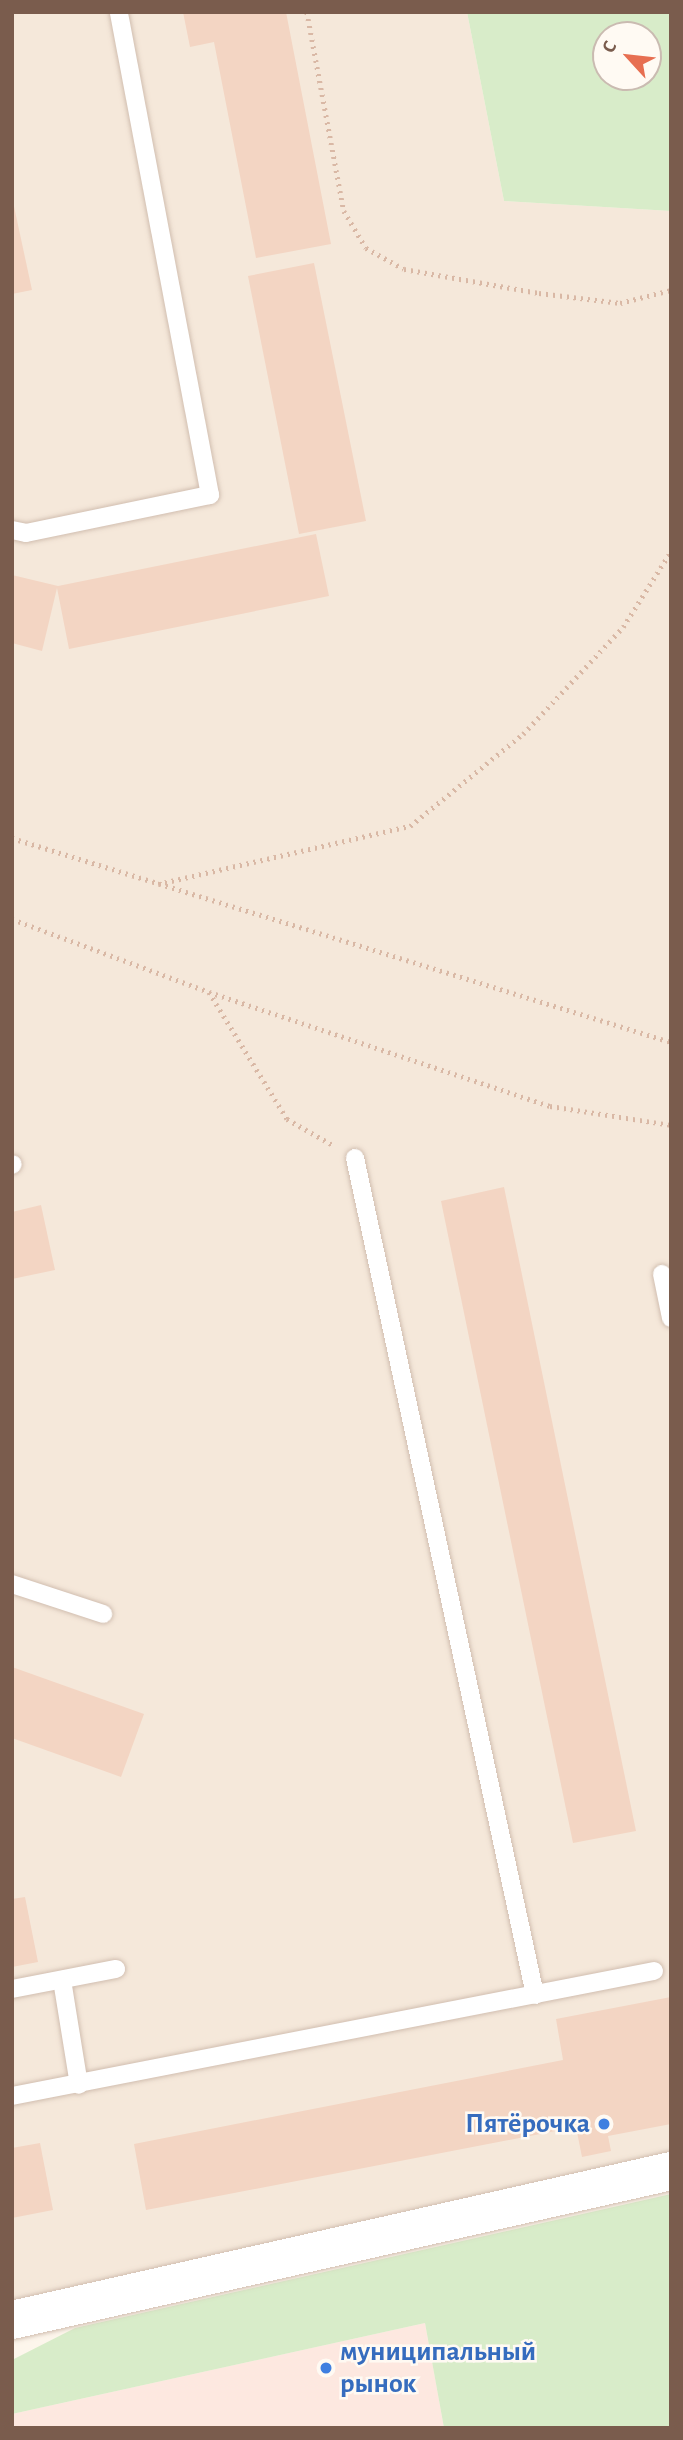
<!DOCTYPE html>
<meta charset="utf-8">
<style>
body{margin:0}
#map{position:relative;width:683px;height:2440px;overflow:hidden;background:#fdf6ec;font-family:"Alegreya Sans",sans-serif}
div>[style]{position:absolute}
.residential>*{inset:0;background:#f5e8da}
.commercial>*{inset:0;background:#fde8e0}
.green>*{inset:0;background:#d8ecc9}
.building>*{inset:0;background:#f3d5c3}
.path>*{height:4.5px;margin-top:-2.25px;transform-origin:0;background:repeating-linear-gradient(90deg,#d9b8a5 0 2px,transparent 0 7px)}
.roads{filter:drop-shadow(0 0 2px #d1beb0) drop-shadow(0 0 2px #d1beb0)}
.service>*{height:18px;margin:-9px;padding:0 9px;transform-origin:9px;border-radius:9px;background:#fff}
.tertiary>*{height:38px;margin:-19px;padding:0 19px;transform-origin:19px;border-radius:19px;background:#fff}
.dots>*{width:19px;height:19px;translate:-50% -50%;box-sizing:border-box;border:4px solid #fffaf3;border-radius:50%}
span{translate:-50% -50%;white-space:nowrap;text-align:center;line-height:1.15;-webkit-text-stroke:5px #fffaf3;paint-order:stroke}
.shop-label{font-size:28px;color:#366cbe;font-weight:700}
.right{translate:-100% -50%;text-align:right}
.left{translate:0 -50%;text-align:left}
.frame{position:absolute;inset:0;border:14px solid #7a5c4d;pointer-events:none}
.north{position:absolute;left:592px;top:21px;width:70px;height:70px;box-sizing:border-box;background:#fffaf3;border:2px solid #cabbb1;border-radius:50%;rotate:297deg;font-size:19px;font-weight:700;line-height:28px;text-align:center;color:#7a5c4d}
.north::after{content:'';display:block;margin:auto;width:24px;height:32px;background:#e76f51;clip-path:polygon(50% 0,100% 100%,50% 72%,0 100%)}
</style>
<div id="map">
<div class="residential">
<i style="clip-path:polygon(12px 12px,467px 12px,504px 201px,671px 211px,671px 2171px,12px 2320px)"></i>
</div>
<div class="commercial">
<i style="clip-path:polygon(425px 2323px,444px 2428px,12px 2428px,12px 2414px)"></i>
</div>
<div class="green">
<i style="clip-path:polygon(evenodd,467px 12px,671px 12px,671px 211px,504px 201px,467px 12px,606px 35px,648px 35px,648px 77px,606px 77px,606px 35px)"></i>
<i style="clip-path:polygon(671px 2194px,671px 2428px,444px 2428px,425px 2323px,12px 2414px,12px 2360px,75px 2328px)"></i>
</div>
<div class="building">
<i style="clip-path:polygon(183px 12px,286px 12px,331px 244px,256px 258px,214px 42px,190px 47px)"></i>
<i style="clip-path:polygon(12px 197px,32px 290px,12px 294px)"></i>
<i style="clip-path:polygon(314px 263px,366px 521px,299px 534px,248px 276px)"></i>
<i style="clip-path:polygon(316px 534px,329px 596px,69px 649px,57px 588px,42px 651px,12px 643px,12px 575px,58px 586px)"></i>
<i style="clip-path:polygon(504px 1187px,636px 1831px,573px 1843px,441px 1201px)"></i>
<i style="clip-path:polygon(41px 1205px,55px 1270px,12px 1279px,12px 1212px)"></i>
<i style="clip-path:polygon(12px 1667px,144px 1714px,121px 1777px,12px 1738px)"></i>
<i style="clip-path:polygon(25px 1897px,38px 1962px,12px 1967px,12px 1899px)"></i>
<i style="clip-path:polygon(671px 1997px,671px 2124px,608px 2136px,611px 2151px,582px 2157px,576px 2127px,146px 2210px,134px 2144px,563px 2060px,556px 2019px)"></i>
<i style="clip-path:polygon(40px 2143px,53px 2210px,12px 2218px,12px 2148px)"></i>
</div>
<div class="path">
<i style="left:307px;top:12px;width:202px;rotate:79.5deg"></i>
<i style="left:344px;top:211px;width:43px;rotate:59.3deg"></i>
<i style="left:366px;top:248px;width:43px;rotate:28.9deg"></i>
<i style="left:404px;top:269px;width:137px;rotate:10.1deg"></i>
<i style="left:539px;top:293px;width:82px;rotate:7deg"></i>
<i style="left:620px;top:303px;width:53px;rotate:-14.3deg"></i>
<i style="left:12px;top:838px;width:690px;rotate:17.2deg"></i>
<i style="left:158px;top:884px;width:259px;rotate:-13deg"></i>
<i style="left:410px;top:826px;width:146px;rotate:-39.2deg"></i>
<i style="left:523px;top:734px;width:146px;rotate:-46.9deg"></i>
<i style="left:623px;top:627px;width:90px;rotate:-57.7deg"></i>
<i style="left:12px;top:919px;width:210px;rotate:20.3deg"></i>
<i style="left:209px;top:992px;width:149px;rotate:58.4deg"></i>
<i style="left:287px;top:1119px;width:53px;rotate:29.5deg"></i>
<i style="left:209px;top:992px;width:360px;rotate:18.5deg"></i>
<i style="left:550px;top:1106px;width:122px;rotate:8.9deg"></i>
</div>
<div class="roads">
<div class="service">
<i style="left:12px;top:530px;width:14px;rotate:12deg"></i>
<i style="left:26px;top:533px;width:188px;rotate:-11.7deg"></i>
<i style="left:210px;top:495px;width:491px;rotate:-100.7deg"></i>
<i style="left:355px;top:1158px;width:856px;rotate:77.86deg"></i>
<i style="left:12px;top:1165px;width:1px;rotate:-45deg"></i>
<i style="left:662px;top:1274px;width:45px;rotate:78.4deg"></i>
<i style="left:12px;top:1584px;width:96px;rotate:18.2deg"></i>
<i style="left:62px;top:1980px;width:106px;rotate:80.8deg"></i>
<i style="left:12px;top:1989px;width:106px;rotate:-10.9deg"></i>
<i style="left:12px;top:2096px;width:654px;rotate:-11.02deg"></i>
</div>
<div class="tertiary">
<i style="left:12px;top:2320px;width:676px;rotate:-12.74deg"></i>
</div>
</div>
<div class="dots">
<i style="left:604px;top:2124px;background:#3f7fe0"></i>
<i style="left:326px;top:2368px;background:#3f7fe0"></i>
</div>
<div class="shop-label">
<span class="right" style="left:590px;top:2124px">Пятёрочка</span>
<span class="left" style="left:340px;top:2368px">муниципальный<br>рынок</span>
</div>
<div class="frame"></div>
<div class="north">С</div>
</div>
